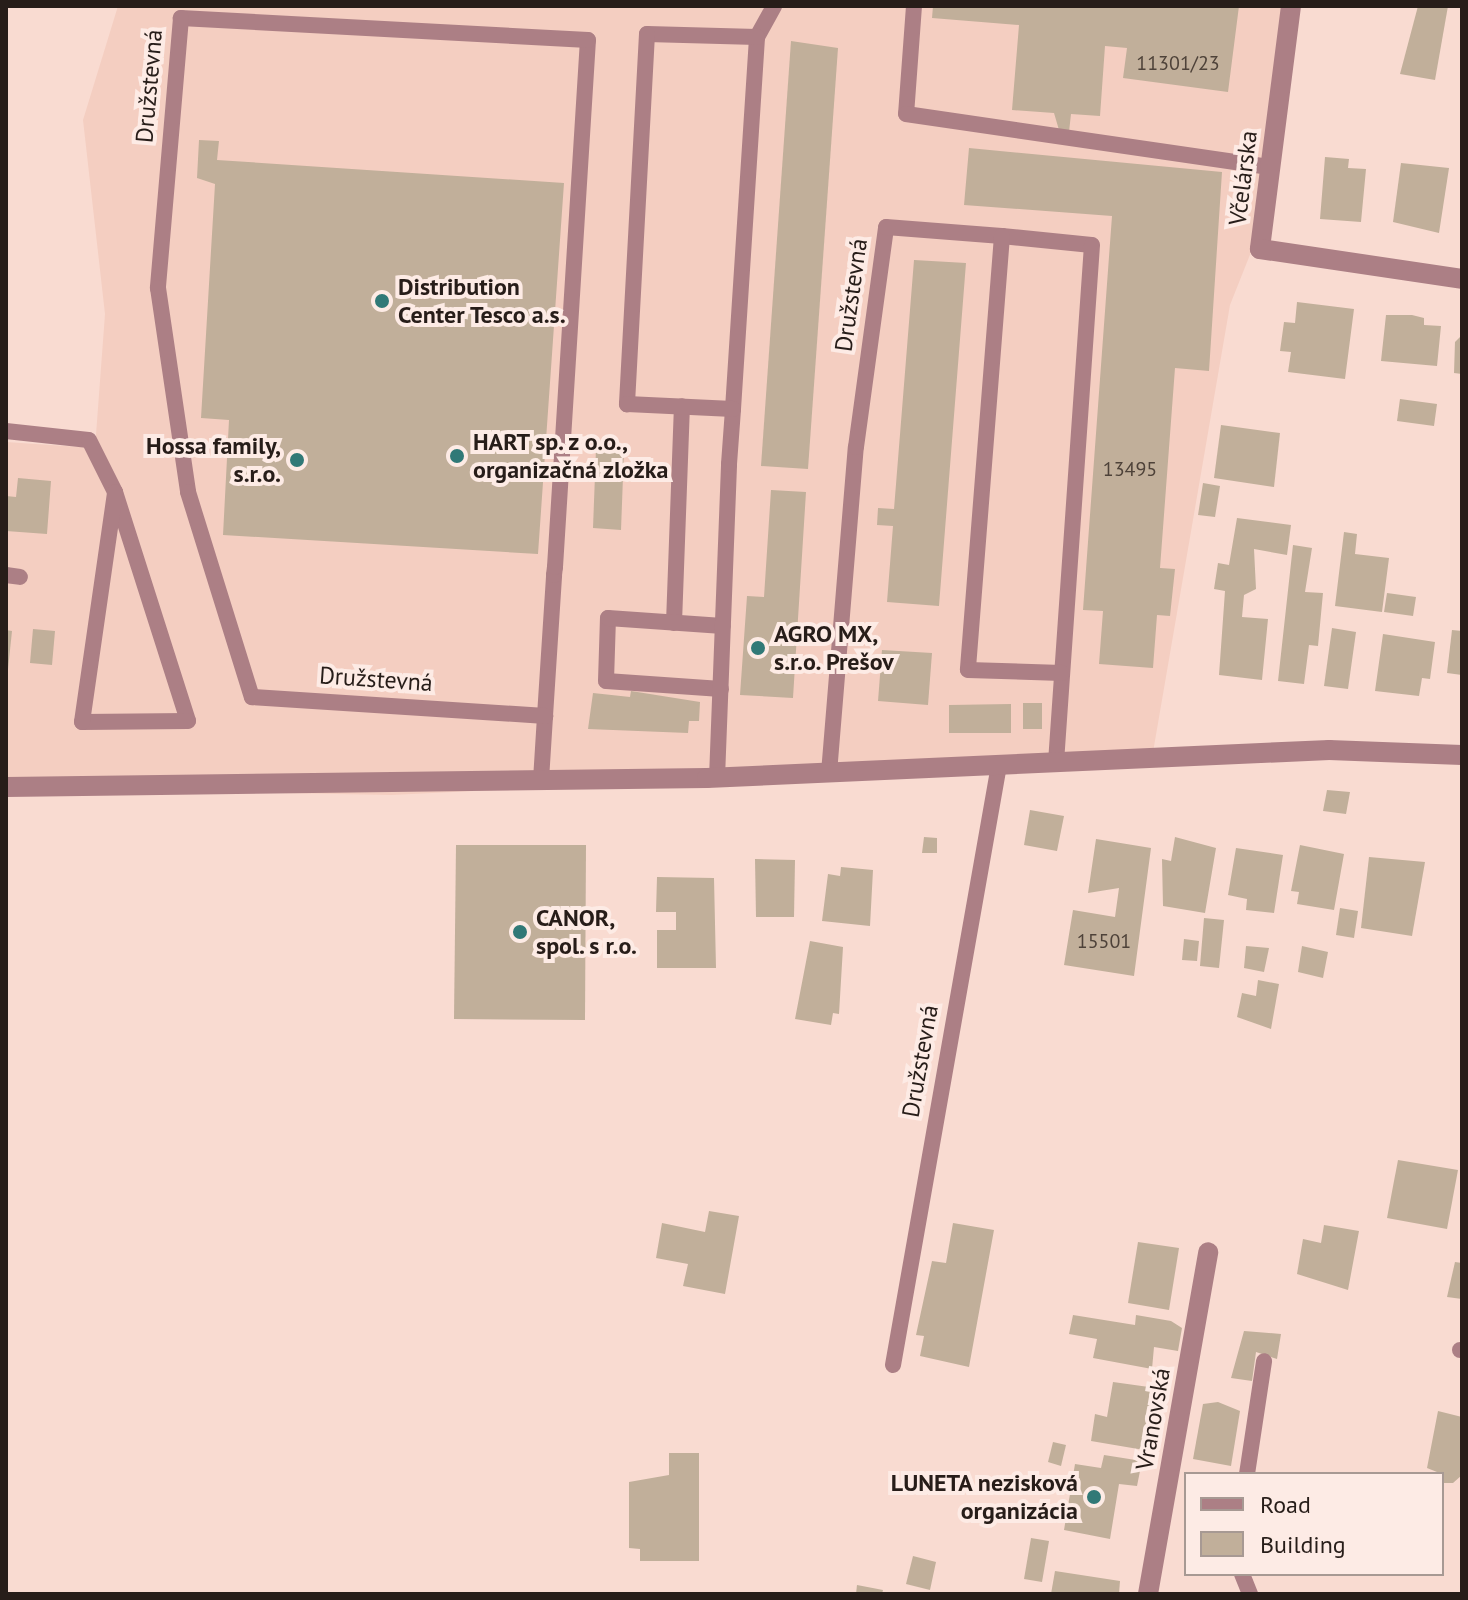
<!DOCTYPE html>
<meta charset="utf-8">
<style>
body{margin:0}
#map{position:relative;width:1468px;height:1600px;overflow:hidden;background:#f9dbd1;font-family:"PT Sans",sans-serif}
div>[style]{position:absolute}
.built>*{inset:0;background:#f4cec1}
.building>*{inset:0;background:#c1af9a}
.service>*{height:16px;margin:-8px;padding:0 8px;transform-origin:8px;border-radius:8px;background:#ac7f85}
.minor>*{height:20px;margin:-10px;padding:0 10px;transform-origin:10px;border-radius:10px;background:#ac7f85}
.dots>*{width:22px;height:22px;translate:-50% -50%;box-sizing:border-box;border:4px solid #fdebe5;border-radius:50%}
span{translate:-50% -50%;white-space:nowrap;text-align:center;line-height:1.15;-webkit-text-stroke:8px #fdebe5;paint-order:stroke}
.number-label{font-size:20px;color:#4e4239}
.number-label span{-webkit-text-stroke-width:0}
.street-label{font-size:24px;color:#271d19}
.poi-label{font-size:24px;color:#271d19;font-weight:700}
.left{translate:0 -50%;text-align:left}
.right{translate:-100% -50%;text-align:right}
.frame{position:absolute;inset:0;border:8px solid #271d19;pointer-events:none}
.legend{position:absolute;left:1184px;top:1472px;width:260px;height:104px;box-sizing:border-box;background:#fdebe5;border:2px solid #a79993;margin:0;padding:10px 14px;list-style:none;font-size:24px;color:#271d19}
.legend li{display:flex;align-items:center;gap:16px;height:40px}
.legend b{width:40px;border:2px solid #a79993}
</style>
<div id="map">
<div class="built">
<i style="clip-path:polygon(118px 6px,1292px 6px,1257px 237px,1230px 305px,1152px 758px,391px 795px,6px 788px,6px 442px,95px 448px,105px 314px,83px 120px)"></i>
</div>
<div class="building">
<i style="clip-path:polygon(933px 6px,1239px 6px,1228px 92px,1123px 78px,1127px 48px,1105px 46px,1100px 116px,1071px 114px,1069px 132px,1059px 130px,1054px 113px,1012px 110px,1019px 25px,932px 18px)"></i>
<i style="clip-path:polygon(1418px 6px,1448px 6px,1435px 80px,1400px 74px)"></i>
<i style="clip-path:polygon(791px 41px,838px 48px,808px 469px,761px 466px)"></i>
<i style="clip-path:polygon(199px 140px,219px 141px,217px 160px,564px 183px,538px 554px,223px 535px,229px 420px,201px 418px,215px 184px,197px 178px)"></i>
<i style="clip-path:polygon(969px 148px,1222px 172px,1209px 371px,1175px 368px,1160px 568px,1175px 569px,1170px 616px,1157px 615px,1153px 668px,1099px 664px,1103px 611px,1083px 610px,1112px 216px,964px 205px)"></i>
<i style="clip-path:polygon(1325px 157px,1349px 159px,1348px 168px,1366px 169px,1361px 222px,1320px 219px)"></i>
<i style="clip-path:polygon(1401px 163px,1449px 168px,1439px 233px,1393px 222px)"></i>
<i style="clip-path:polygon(914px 260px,966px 263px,939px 606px,887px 602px,893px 526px,877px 525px,878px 508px,894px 509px)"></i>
<i style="clip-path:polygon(1297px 302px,1354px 309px,1345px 379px,1288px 372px,1291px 352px,1280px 351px,1284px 322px,1295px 323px)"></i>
<i style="clip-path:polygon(1386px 315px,1412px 315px,1424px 318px,1424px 325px,1441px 326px,1437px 366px,1381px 361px)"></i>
<i style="clip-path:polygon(1462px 335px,1462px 374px,1454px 373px,1455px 342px)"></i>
<i style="clip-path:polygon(1400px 399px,1437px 404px,1434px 426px,1397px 421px)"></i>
<i style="clip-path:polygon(1221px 425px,1280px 433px,1274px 487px,1214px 478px)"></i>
<i style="clip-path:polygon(596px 449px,624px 450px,621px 530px,593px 528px)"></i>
<i style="clip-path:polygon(18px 478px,51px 481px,47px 534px,6px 531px,6px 496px,16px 497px)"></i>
<i style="clip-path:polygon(1203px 483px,1220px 486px,1215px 517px,1198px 515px)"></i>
<i style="clip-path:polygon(771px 490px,806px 492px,793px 698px,740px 695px,747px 596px,764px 597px)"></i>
<i style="clip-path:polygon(1237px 518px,1291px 525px,1287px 555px,1254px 549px,1256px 589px,1244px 595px,1242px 617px,1268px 619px,1262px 680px,1219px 675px,1225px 591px,1214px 589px,1218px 563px,1229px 565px)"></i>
<i style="clip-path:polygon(1344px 532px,1357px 534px,1355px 554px,1389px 558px,1382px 612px,1335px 606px)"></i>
<i style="clip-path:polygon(1293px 545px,1312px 548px,1305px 592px,1323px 593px,1318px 646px,1309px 645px,1304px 684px,1278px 681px)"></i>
<i style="clip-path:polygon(1387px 593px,1416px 597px,1413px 616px,1384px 612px)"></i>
<i style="clip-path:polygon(1332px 628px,1356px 632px,1348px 689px,1324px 686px)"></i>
<i style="clip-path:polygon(33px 629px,55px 631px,52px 665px,30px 663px)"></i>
<i style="clip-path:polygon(6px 630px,12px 631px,8px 669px,6px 669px)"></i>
<i style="clip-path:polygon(1452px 630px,1462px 631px,1462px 675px,1447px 673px)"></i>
<i style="clip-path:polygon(1383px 634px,1435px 642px,1430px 679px,1422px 678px,1419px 696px,1375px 691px)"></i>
<i style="clip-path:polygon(882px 650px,932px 653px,928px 705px,878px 701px)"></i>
<i style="clip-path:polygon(631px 691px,700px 702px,699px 721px,689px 721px,688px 733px,588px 729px,593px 693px,630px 697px)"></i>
<i style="clip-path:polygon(1023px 703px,1042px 703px,1042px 729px,1023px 729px)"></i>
<i style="clip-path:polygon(1011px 704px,1011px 733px,949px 733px,949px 705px)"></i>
<i style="clip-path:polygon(1327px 790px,1350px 792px,1346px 814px,1323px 811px)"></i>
<i style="clip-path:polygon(1030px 810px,1064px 816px,1057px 851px,1024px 845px)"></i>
<i style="clip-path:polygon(924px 837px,937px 838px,937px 853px,922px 853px)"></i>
<i style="clip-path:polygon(1175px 837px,1216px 848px,1205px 913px,1163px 906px,1162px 859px,1171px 861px)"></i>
<i style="clip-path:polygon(1096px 839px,1151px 848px,1134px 976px,1064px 965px,1073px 910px,1115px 917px,1119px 888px,1088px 893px)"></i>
<i style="clip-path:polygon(456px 845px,586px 845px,585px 1020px,454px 1019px)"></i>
<i style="clip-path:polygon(1300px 845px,1344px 854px,1334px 910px,1297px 904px,1299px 892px,1291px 891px)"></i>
<i style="clip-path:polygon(1236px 848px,1283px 855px,1274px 913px,1246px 910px,1247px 899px,1228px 895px)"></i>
<i style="clip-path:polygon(1369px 857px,1425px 862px,1412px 936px,1361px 928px)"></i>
<i style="clip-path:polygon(755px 859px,795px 860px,794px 917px,756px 917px)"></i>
<i style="clip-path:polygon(841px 867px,873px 870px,870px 926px,822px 921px,828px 874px,840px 876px)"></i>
<i style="clip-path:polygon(657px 877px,714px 878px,716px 968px,657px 968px,657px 930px,676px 930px,676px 912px,656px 912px)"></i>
<i style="clip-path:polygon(1340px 908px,1358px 911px,1354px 938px,1336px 935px)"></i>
<i style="clip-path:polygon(1204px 918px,1224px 920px,1219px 968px,1200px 966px)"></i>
<i style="clip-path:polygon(1184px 939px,1199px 941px,1197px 961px,1182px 960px)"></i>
<i style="clip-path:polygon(810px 941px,843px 947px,839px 1014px,833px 1013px,831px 1025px,795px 1019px)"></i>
<i style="clip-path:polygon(1246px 946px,1269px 948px,1264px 972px,1244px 968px)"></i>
<i style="clip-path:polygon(1302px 946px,1328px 952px,1323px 978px,1298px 972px)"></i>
<i style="clip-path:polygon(1258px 980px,1279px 984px,1271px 1029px,1237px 1017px,1242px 993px,1256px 996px)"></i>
<i style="clip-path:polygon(1398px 1160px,1458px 1170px,1447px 1229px,1387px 1218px)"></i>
<i style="clip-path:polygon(709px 1211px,739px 1216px,725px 1294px,683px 1286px,688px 1264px,656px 1258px,662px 1223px,705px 1232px)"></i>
<i style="clip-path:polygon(953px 1223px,994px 1230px,969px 1367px,920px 1356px,924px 1336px,916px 1335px,932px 1261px,946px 1263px)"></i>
<i style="clip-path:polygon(1324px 1225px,1359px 1231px,1348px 1290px,1297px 1274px,1303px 1239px,1321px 1243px)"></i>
<i style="clip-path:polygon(1138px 1242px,1179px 1248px,1169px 1310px,1128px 1303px)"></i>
<i style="clip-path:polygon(1455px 1262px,1462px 1263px,1462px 1299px,1447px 1297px)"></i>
<i style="clip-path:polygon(1073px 1315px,1135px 1325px,1136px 1315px,1171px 1321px,1182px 1328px,1178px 1351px,1154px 1347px,1152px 1369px,1093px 1358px,1097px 1339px,1069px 1334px)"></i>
<i style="clip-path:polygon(1244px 1331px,1281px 1334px,1277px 1359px,1256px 1352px,1252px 1381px,1231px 1378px)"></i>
<i style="clip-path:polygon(1113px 1382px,1156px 1388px,1144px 1450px,1091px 1441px,1095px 1414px,1107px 1417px)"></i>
<i style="clip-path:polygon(1218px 1402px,1240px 1411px,1231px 1466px,1193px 1459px,1203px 1404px)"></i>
<i style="clip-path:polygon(1438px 1411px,1462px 1417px,1462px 1475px,1453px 1483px,1442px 1483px,1442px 1474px,1427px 1468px)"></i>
<i style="clip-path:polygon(1053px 1442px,1066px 1445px,1061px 1466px,1048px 1462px)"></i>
<i style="clip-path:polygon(669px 1453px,699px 1453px,699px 1561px,640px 1561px,640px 1549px,629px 1548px,629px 1482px,669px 1475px)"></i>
<i style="clip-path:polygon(1104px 1455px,1142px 1461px,1137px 1486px,1119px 1484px,1110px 1539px,1064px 1530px,1075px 1464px,1101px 1468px)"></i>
<i style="clip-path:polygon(1031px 1538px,1049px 1541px,1042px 1582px,1024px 1579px)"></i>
<i style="clip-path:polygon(913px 1556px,936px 1562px,930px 1590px,906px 1584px)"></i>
<i style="clip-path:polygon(1055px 1571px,1120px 1581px,1119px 1594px,1051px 1594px)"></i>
<i style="clip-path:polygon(857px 1585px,883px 1590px,882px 1594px,856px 1594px)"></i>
</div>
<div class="service">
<i style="left:914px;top:6px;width:108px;rotate:94.2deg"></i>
<i style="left:906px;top:114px;width:369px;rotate:8.3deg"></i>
<i style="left:757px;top:37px;width:35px;rotate:-61deg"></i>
<i style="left:1002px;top:236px;width:90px;rotate:5.7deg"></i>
<i style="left:1092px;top:245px;width:519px;rotate:93.98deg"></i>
<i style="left:6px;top:431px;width:83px;rotate:6.2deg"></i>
<i style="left:89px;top:440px;width:58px;rotate:63.4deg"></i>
<i style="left:115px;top:492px;width:240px;rotate:72.3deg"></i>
<i style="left:188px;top:721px;width:106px;rotate:179.5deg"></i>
<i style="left:82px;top:722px;width:232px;rotate:-81.8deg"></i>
<i style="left:6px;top:575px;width:14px;rotate:8deg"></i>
<i style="left:674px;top:623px;width:217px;rotate:-87.9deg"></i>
<i style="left:721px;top:689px;width:115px;rotate:-176deg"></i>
<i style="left:606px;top:681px;width:63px;rotate:-88.2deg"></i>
<i style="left:608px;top:618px;width:115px;rotate:4deg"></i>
<i style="left:829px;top:773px;width:327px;rotate:-85.3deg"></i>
<i style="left:856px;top:447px;width:222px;rotate:-82.2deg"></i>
<i style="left:886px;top:227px;width:116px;rotate:4.4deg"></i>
<i style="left:1002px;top:236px;width:435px;rotate:94.5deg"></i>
<i style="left:968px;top:670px;width:94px;rotate:1.8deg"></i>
<i style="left:717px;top:778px;width:314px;rotate:-87.8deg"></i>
<i style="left:729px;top:464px;width:55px;rotate:-85.8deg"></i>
<i style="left:733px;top:409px;width:373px;rotate:-86.3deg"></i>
<i style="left:757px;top:37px;width:110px;rotate:-178.4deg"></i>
<i style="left:647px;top:34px;width:371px;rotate:93.1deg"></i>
<i style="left:627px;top:404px;width:106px;rotate:2.7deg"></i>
<i style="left:541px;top:780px;width:64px;rotate:-86.4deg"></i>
<i style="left:545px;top:716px;width:141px;rotate:-86.3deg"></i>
<i style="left:554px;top:575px;width:8px;rotate:-83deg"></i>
<i style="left:555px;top:567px;width:528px;rotate:-86.42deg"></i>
<i style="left:588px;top:40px;width:408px;rotate:-176.9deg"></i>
<i style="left:181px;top:18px;width:271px;rotate:94.9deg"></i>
<i style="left:158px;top:288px;width:206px;rotate:81.6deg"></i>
<i style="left:188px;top:492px;width:215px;rotate:72.7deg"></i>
<i style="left:252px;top:697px;width:294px;rotate:3.7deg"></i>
<i style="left:1460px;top:1350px;width:2px"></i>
<i style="left:893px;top:1365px;width:609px;rotate:-79.98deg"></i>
<i style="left:1247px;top:1474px;width:114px;rotate:-81.4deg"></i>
<i style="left:1242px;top:1574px;width:22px;rotate:68deg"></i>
</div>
<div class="minor">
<i style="left:1291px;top:6px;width:245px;rotate:97.3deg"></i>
<i style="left:1260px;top:249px;width:204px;rotate:8.4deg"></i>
<i style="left:6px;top:787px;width:701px;rotate:-0.74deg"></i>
<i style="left:707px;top:778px;width:623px;rotate:-2.58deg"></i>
<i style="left:1329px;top:750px;width:133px;rotate:2.2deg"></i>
<i style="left:1148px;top:1594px;width:347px;rotate:-80deg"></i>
</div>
<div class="dots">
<i style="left:382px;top:301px;background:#317977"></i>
<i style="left:457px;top:456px;background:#317977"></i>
<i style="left:297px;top:460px;background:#317977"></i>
<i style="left:758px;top:648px;background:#317977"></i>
<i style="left:520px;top:932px;background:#317977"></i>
<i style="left:1094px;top:1497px;background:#317977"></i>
</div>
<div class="number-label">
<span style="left:1178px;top:63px">11301/23</span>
<span style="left:1130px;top:469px">13495</span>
<span style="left:1104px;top:941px">15501</span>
</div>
<div class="street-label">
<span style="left:149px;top:86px;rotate:-85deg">Družstevná</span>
<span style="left:1243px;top:178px;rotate:-83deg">Včelárska</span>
<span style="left:851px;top:295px;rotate:-82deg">Družstevná</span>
<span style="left:376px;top:679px;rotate:4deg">Družstevná</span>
<span style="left:920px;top:1061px;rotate:-80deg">Družstevná</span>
<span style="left:1153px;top:1419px;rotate:-80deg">Vranovská</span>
</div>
<div class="poi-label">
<span class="left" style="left:398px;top:301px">Distribution<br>Center Tesco a.s.</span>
<span class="left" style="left:473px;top:456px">HART sp. z o.o.,<br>organizačná zložka</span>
<span class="right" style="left:281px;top:460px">Hossa family,<br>s.r.o.</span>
<span class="left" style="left:774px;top:648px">AGRO MX,<br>s.r.o. Prešov</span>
<span class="left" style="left:536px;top:932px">CANOR,<br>spol. s r.o.</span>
<span class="right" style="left:1078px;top:1497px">LUNETA nezisková<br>organizácia</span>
</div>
<div class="frame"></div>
<ul class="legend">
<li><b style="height:10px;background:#ac7f85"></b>Road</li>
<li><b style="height:22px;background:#c1af9a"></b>Building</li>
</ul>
</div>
